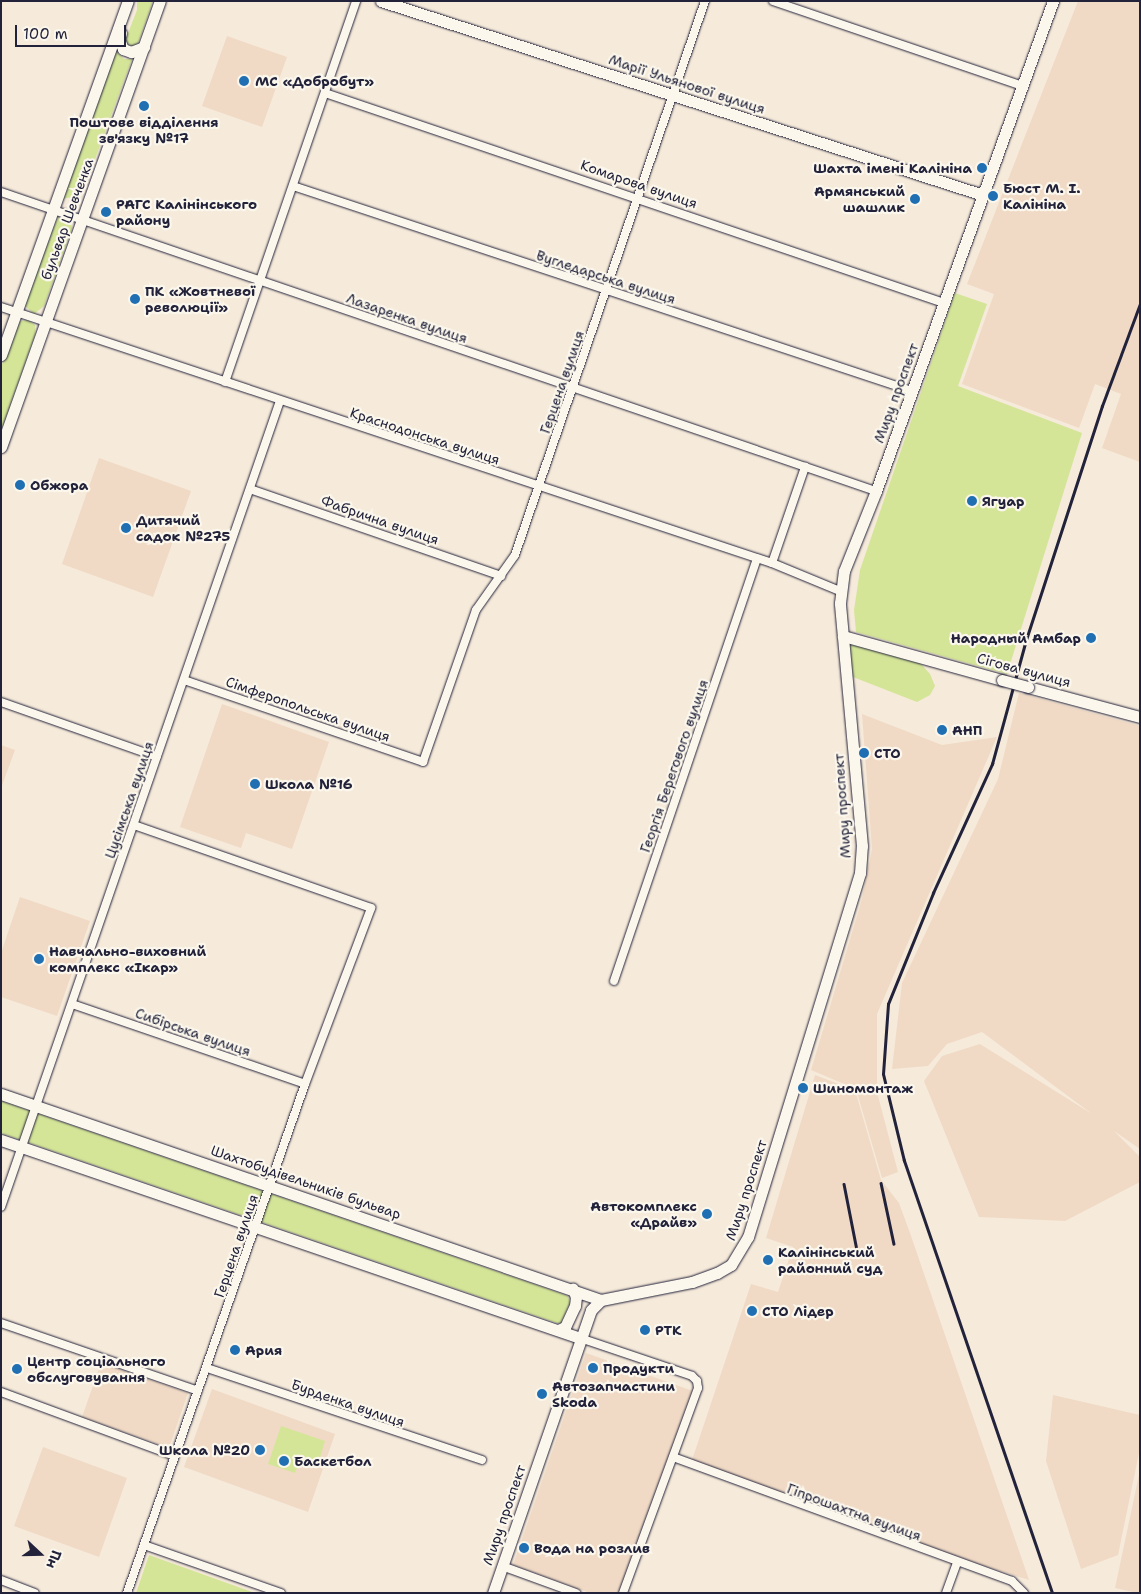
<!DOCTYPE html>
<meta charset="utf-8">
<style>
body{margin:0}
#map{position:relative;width:1141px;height:1594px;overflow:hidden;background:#f6eada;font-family:"Shantell Sans",sans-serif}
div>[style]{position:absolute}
.built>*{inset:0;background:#f0dac5}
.green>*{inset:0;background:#d4e598}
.roads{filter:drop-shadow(0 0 1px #22223b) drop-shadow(0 0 1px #22223b)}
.street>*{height:8px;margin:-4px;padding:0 4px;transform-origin:4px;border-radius:4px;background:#fbf7ec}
.secondary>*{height:11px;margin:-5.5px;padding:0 5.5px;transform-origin:5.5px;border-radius:5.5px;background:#fbf7ec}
.rail>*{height:2.5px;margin:-1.25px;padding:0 1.25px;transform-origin:1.25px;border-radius:1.25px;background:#22223b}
.bridges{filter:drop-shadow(0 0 1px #22223b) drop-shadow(0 0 1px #22223b)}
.secondary-bridge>*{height:11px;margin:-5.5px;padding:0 5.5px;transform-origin:5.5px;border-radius:5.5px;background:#fbf7ec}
.dots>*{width:14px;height:14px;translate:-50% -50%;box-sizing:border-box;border:2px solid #fbf7ec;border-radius:50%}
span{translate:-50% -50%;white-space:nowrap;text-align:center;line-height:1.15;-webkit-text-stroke:4.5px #fbf7ec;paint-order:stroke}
.poi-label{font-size:14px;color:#22223b;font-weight:700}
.left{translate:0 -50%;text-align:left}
.right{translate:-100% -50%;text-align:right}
.street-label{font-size:14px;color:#22223b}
.frame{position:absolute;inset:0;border:2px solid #22223b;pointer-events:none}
.north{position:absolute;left:15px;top:1529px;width:50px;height:50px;-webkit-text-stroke:4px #fbf7ec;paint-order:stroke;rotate:111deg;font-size:14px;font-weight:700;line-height:20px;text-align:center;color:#22223b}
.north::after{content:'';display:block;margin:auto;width:18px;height:22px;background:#22223b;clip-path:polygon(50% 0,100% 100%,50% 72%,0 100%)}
.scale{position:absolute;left:15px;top:25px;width:111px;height:22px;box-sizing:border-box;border:2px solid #22223b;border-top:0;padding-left:6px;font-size:15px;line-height:18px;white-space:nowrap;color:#22223b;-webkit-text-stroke:4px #fbf7ec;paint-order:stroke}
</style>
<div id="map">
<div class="built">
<i style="clip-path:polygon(1078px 1px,1140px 1px,1140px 462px,1102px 448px,1121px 394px,1095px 384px,1079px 428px,962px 384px,994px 294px,967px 284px)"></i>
<i style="clip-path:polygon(227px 36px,287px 57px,262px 127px,202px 106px)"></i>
<i style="clip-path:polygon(99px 458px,191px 491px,153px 597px,62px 564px)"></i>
<i style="clip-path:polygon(1019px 693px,1140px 726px,1140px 1149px,1114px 1131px,1140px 1157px,1140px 1182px,1065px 1221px,979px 1217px,924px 1081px,942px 1056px,980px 1044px,1092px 1114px,982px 1032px,947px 1044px,928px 1066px,892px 1069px,902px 983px,998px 779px)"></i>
<i style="clip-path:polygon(222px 704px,329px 742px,292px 849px,246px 833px,241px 848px,180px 827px)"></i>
<i style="clip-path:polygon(862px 714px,942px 745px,997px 737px,877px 1014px,877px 1092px,898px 1172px,882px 1178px,856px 1089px,811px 1070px,862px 899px,872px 849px)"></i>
<i style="clip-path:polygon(1px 745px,15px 750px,1px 788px)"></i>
<i style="clip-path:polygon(20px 897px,90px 921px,57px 1016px,1px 997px,1px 953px)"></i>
<i style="clip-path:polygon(815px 1075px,855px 1090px,881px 1180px,899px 1203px,910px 1233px,1029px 1580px,927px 1548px,692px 1460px,751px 1284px,778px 1292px,793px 1247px,766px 1238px)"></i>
<i style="clip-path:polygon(586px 1353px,693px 1391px,619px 1593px,590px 1593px,513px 1565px)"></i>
<i style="clip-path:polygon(101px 1363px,188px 1393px,169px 1448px,82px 1417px)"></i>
<i style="clip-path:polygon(212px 1389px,335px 1434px,308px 1512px,184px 1467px)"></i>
<i style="clip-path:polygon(1053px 1395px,1140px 1415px,1140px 1448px,1118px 1555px,1081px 1569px,1046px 1461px)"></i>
<i style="clip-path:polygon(43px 1447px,127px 1478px,99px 1557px,14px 1526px)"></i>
<i style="clip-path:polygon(1140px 1470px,1140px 1593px,1138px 1593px,1115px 1588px)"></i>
</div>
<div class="green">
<i style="clip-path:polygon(137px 1px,153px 1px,138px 43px,133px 47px,125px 41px,137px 10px)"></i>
<i style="clip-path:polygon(116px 51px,124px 59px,132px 59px,78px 205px,72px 197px,62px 199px)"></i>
<i style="clip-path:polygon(58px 217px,70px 220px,72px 228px,44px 306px,34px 314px,24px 305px)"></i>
<i style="clip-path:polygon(955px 293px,987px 304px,958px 386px,1082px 433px,1007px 674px,856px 632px,854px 610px,860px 570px)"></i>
<i style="clip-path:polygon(28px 320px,35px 325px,35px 335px,1px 431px,1px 367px,16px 327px,20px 321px)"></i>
<i style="clip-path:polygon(855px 640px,914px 656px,930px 674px,935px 686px,930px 695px,917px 702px,853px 677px,849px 668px,848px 645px)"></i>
<i style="clip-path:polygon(1px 1101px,568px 1296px,570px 1303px,561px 1323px,557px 1323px,1px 1133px)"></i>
<i style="clip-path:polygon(281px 1426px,325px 1441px,318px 1464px,301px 1458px,295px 1473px,268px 1464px)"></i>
<i style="clip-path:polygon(149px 1555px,255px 1593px,136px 1593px)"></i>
</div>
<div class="roads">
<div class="street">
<i style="left:773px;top:1px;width:264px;rotate:18.8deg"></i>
<i style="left:325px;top:93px;width:654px;rotate:18.74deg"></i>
<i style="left:293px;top:186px;width:652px;rotate:18.32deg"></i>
<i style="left:1px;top:192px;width:925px;rotate:18.87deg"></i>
<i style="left:1px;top:307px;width:812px;rotate:18.37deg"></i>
<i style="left:772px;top:563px;width:74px;rotate:22.4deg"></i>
<i style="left:225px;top:382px;width:403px;rotate:-71deg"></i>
<i style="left:250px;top:489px;width:266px;rotate:19.1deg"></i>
<i style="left:772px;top:563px;width:102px;rotate:-71deg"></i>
<i style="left:184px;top:680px;width:253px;rotate:18.9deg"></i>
<i style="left:423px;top:762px;width:161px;rotate:-70.8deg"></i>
<i style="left:476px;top:610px;width:67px;rotate:-54.7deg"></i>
<i style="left:515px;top:555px;width:586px;rotate:-71.07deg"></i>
<i style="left:1px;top:702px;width:165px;rotate:19.4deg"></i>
<i style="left:614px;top:981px;width:446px;rotate:-71.3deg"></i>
<i style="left:72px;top:1004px;width:246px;rotate:18.9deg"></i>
<i style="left:1px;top:1207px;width:853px;rotate:-70.91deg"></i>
<i style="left:1px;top:1323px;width:208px;rotate:19deg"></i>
<i style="left:580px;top:1338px;width:118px;rotate:18.7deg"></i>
<i style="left:692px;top:1376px;width:7px;rotate:45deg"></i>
<i style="left:697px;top:1381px;width:7px;rotate:82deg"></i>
<i style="left:698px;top:1388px;width:218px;rotate:110.1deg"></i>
<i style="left:207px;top:1368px;width:290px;rotate:18.5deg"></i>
<i style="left:1px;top:1392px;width:185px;rotate:20.2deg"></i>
<i style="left:673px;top:1457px;width:361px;rotate:20.1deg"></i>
<i style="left:1012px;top:1581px;width:17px;rotate:45deg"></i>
<i style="left:144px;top:1545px;width:145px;rotate:19.3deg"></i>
<i style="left:502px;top:1566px;width:79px;rotate:20deg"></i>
<i style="left:1px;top:1580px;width:36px;rotate:21deg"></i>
<i style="left:127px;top:1593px;width:539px;rotate:-70.72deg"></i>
<i style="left:305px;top:1084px;width:188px;rotate:-69.4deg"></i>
<i style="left:371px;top:908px;width:251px;rotate:-160.7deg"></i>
<i style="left:946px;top:1593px;width:33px;rotate:-70deg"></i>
</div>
<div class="secondary">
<i style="left:381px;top:1px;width:632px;rotate:17.86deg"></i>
<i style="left:121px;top:33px;width:6px;rotate:108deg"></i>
<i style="left:119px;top:39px;width:11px;rotate:68deg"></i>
<i style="left:123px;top:49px;width:9px;rotate:21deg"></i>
<i style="left:131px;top:52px;width:14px;rotate:-21deg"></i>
<i style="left:1px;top:355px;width:376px;rotate:-70.3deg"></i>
<i style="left:1px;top:447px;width:473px;rotate:-70.4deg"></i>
<i style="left:843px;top:636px;width:165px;rotate:15.5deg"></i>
<i style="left:1028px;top:687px;width:116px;rotate:15deg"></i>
<i style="left:1px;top:1094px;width:634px;rotate:18.95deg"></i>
<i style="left:1px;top:1140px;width:612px;rotate:18.88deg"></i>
<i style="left:558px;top:1330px;width:8px;rotate:-23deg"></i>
<i style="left:565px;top:1327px;width:23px;rotate:-65deg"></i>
<i style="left:575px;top:1306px;width:9px;rotate:-84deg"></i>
<i style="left:576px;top:1297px;width:9px;rotate:-111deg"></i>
<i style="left:493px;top:1593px;width:299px;rotate:-70.9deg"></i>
<i style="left:591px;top:1310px;width:14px;rotate:-45deg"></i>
<i style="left:601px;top:1300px;width:93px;rotate:-11.2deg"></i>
<i style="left:692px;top:1282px;width:27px;rotate:-20deg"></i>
<i style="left:717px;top:1273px;width:16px;rotate:-30deg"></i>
<i style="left:731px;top:1265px;width:33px;rotate:-59deg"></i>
<i style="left:748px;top:1237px;width:381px;rotate:-72.9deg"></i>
<i style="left:860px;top:873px;width:27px;rotate:-86deg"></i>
<i style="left:862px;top:846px;width:244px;rotate:-95.2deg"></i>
<i style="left:840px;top:603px;width:32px;rotate:-83deg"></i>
<i style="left:844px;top:571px;width:86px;rotate:-68.2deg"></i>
<i style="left:876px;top:491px;width:521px;rotate:-70.14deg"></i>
</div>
</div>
<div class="rail">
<i style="left:881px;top:1183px;width:62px;rotate:78deg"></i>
<i style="left:844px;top:1184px;width:67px;rotate:78.9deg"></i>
<i style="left:1052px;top:1593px;width:457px;rotate:-108.9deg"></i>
<i style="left:904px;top:1161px;width:89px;rotate:-103.6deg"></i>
<i style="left:883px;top:1074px;width:70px;rotate:-85.9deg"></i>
<i style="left:888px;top:1004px;width:120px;rotate:-67.9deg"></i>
<i style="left:933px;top:893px;width:142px;rotate:-65.4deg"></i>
<i style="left:992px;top:764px;width:125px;rotate:-74.7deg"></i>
<i style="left:1025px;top:643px;width:249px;rotate:-72deg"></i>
<i style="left:1102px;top:406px;width:109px;rotate:-69.6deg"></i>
</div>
<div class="bridges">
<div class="secondary-bridge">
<i style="left:1002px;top:680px;width:27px;rotate:15deg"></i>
</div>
</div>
<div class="dots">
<i style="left:244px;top:81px;background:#1f6fb2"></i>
<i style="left:144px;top:106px;background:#1f6fb2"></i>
<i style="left:982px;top:168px;background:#1f6fb2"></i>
<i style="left:993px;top:196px;background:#1f6fb2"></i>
<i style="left:915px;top:199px;background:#1f6fb2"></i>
<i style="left:106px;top:212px;background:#1f6fb2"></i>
<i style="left:135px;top:299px;background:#1f6fb2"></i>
<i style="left:20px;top:485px;background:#1f6fb2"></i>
<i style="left:972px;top:501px;background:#1f6fb2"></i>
<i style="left:126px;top:528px;background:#1f6fb2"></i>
<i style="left:1091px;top:638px;background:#1f6fb2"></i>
<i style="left:942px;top:730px;background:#1f6fb2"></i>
<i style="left:864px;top:753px;background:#1f6fb2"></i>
<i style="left:255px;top:784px;background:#1f6fb2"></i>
<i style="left:39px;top:959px;background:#1f6fb2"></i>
<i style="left:803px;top:1088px;background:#1f6fb2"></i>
<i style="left:707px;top:1214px;background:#1f6fb2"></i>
<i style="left:768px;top:1260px;background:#1f6fb2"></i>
<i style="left:752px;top:1311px;background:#1f6fb2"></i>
<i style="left:645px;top:1330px;background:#1f6fb2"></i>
<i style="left:235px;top:1350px;background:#1f6fb2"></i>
<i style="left:593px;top:1368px;background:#1f6fb2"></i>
<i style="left:17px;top:1369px;background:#1f6fb2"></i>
<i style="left:542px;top:1394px;background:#1f6fb2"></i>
<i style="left:260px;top:1450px;background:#1f6fb2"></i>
<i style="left:284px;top:1461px;background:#1f6fb2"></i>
<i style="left:524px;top:1548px;background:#1f6fb2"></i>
</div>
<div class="poi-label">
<span class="left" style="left:255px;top:81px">МС «Добробут»</span>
<span style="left:144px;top:130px">Поштове відділення<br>зв'язку №17</span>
<span class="right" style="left:972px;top:168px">Шахта імені Калініна</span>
<span class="left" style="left:1003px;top:196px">Бюст М. І.<br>Калініна</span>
<span class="right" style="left:905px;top:199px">Армянський<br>шашлик</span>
<span class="left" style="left:116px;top:212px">РАГС Калінінського<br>району</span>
<span class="left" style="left:145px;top:299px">ПК «Жовтневої<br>революції»</span>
<span class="left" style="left:30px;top:485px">Обжора</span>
<span class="left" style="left:982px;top:501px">Ягуар</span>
<span class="left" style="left:136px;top:528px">Дитячий<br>садок №275</span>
<span class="right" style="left:1081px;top:638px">Народный Амбар</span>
<span class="left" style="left:952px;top:730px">АНП</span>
<span class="left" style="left:874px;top:753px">СТО</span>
<span class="left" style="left:265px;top:784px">Школа №16</span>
<span class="left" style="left:49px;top:959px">Навчально-виховний<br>комплекс «Ікар»</span>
<span class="left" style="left:813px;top:1088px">Шиномонтаж</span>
<span class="right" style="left:697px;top:1214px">Автокомплекс<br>«Драйв»</span>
<span class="left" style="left:778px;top:1260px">Калінінський<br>районний суд</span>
<span class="left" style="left:762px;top:1311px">СТО Лідер</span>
<span class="left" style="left:655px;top:1330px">РТК</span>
<span class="left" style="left:245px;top:1350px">Ария</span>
<span class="left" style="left:27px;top:1369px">Центр соціального<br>обслуговування</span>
<span class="left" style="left:603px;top:1368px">Продукти</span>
<span class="left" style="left:552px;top:1394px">Автозапчастини<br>Skoda</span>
<span class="right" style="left:250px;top:1450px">Школа №20</span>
<span class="left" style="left:294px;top:1461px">Баскетбол</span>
<span class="left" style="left:534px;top:1548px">Вода на розлив</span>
</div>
<div class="street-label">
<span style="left:687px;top:84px;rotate:18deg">Марії Ульянової вулиця</span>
<span style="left:639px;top:184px;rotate:19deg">Комарова вулиця</span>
<span style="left:67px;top:219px;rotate:-70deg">бульвар Шевченка</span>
<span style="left:606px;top:277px;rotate:18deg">Вугледарська вулиця</span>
<span style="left:407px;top:318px;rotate:19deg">Лазаренка вулиця</span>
<span style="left:562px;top:382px;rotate:-71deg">Герцена вулиця</span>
<span style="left:896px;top:393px;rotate:-70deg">Миру проспект</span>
<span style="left:425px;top:436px;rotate:18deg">Краснодонська вулиця</span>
<span style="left:380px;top:520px;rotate:19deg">Фабрична вулиця</span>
<span style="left:1024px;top:670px;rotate:15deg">Сігова вулиця</span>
<span style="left:308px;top:709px;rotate:19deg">Сімферопольська вулиця</span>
<span style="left:674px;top:766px;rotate:-71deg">Георгія Берегового вулиця</span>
<span style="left:129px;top:800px;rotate:-71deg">Цусімська вулиця</span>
<span style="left:842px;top:806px;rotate:-94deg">Миру проспект</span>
<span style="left:193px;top:1032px;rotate:19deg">Сибірська вулиця</span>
<span style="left:306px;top:1182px;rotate:19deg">Шахтобудівельників бульвар</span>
<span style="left:746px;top:1190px;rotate:-72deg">Миру проспект</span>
<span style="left:236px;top:1246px;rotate:-71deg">Герцена вулиця</span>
<span style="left:348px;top:1403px;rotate:19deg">Бурденка вулиця</span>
<span style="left:854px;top:1512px;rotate:20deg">Гіпрошахтна вулиця</span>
<span style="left:504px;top:1515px;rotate:-71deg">Миру проспект</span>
</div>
<div class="frame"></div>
<div class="north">Пн</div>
<div class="scale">100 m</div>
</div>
